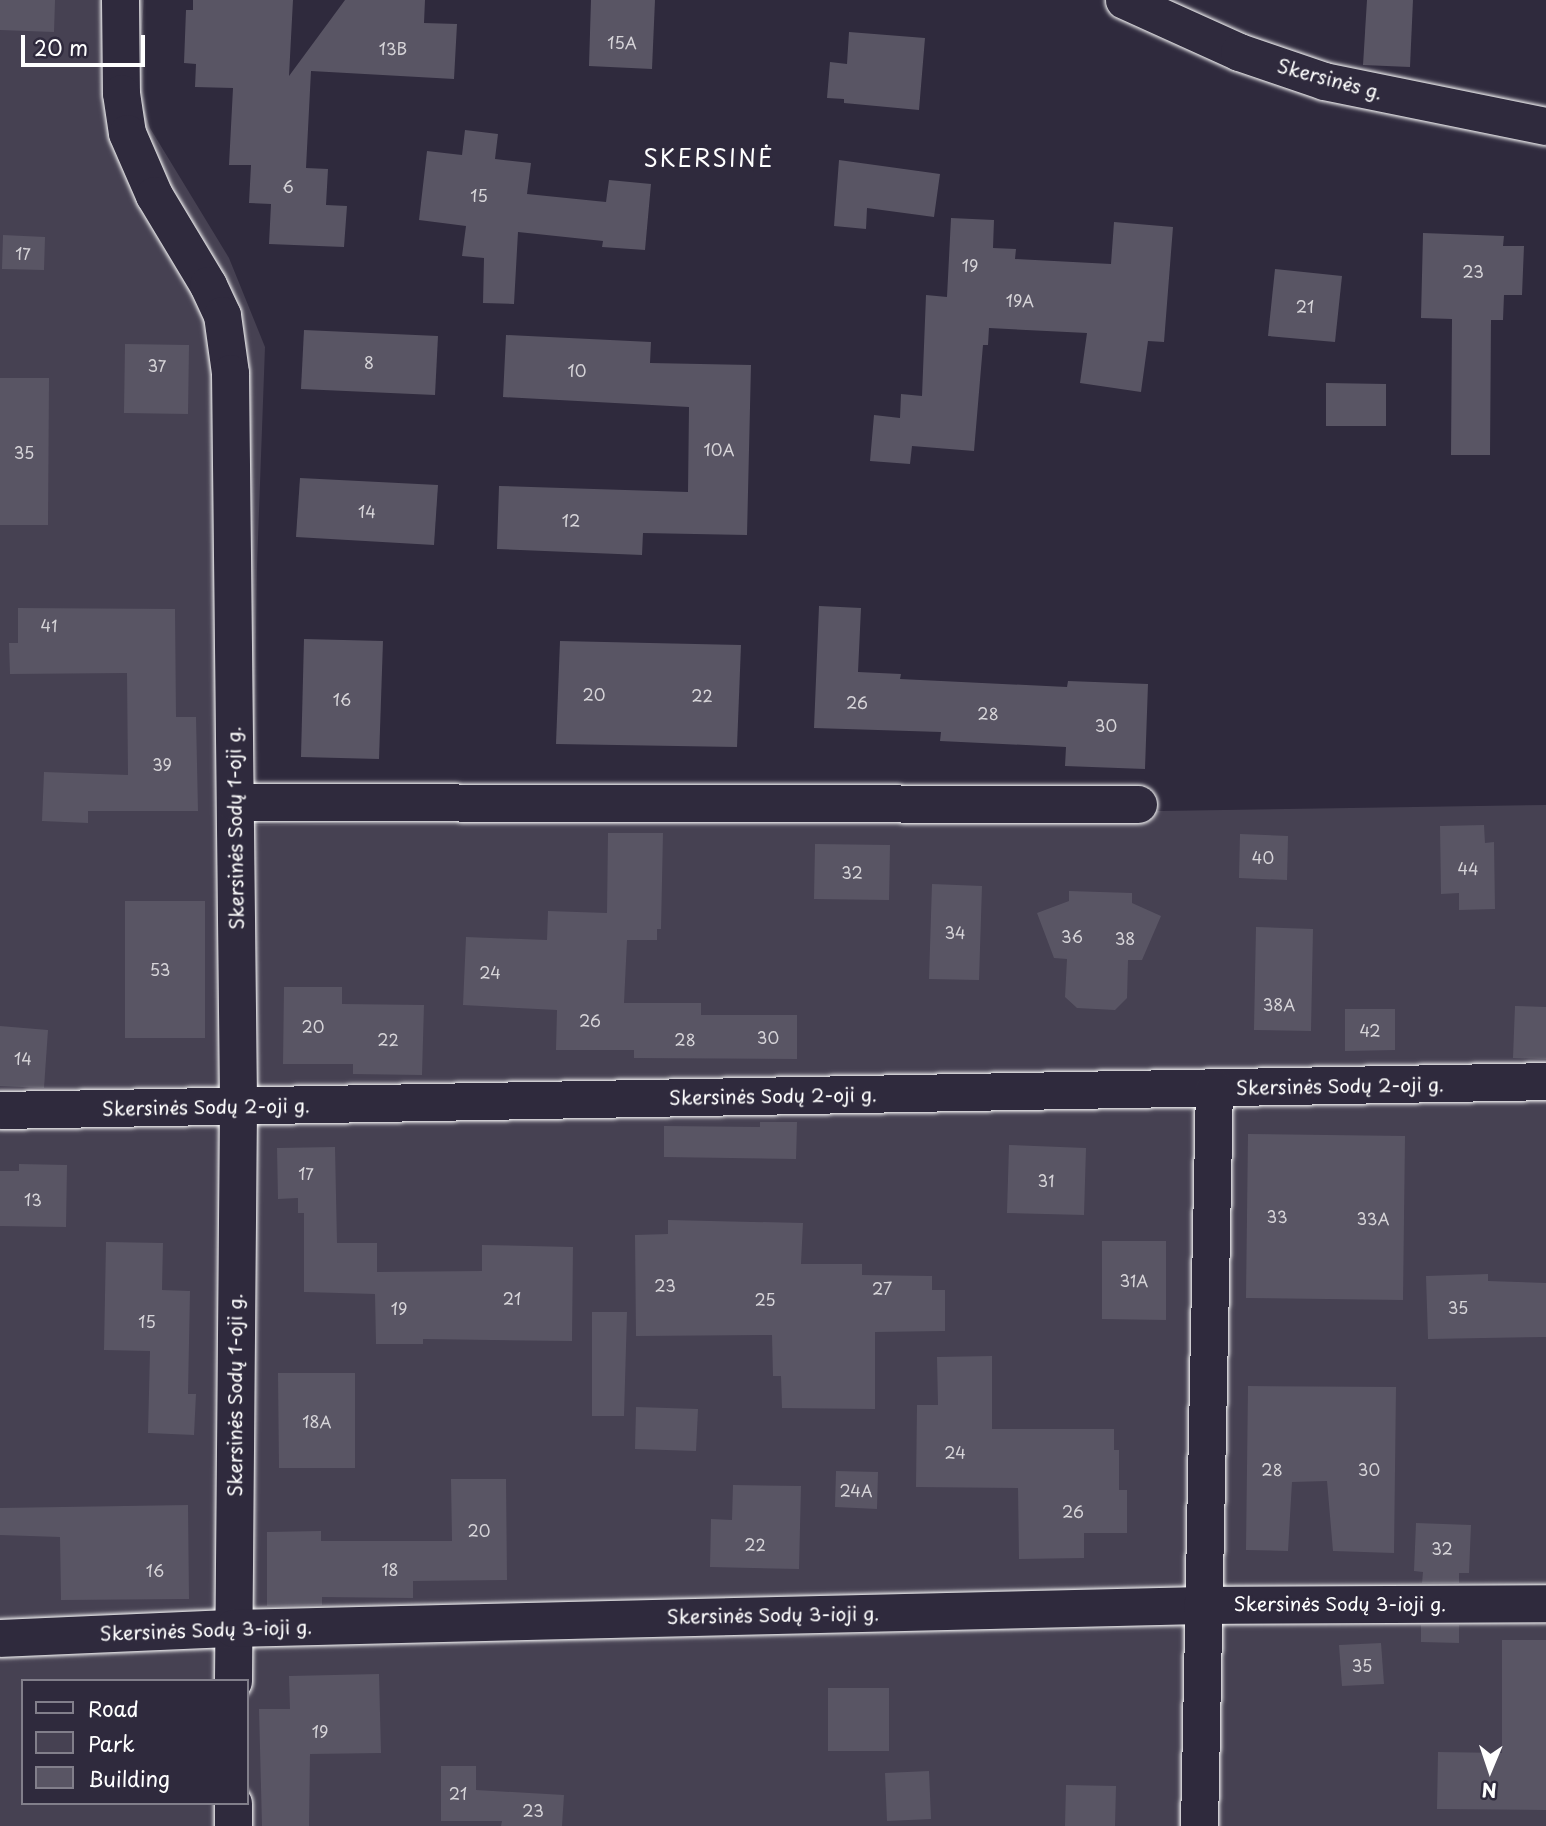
<!DOCTYPE html>
<meta charset="utf-8">
<style>
body{margin:0}
#map{position:relative;width:1546px;height:1826px;overflow:hidden;background:#2f2a3d;font-family:"Playpen Sans",sans-serif}
div>[style]{position:absolute}
.green>*{inset:0;background:#464152}
.building>*{inset:0;background:#595564}
.roads{filter:drop-shadow(0 0 2px #fff) drop-shadow(0 0 2px #fff)}
.street>*{height:37px;margin:-18.5px;padding:0 18.5px;transform-origin:18.5px;border-radius:18.5px;background:#2f2a3d}
span{translate:-50% -50%;white-space:nowrap;text-align:center;line-height:1.15;-webkit-text-stroke:5px #2f2a3d;paint-order:stroke}
.number-label{font-size:16px;color:#d6d4d8}
.number-label span{-webkit-text-stroke-width:0}
.street-label{font-size:19px;color:#fff}
.quarter-label{font-size:23px;color:#fff;letter-spacing:2px}
.legend{position:absolute;left:21px;top:1679px;width:228px;height:126px;box-sizing:border-box;background:#2f2a3d;border:2px solid #827f8b;margin:0;padding:9px 12px;list-style:none;font-size:21px;color:#fff}
.legend li{display:flex;align-items:center;gap:14px;height:35px}
.legend b{width:35px;border:2px solid #827f8b}
.north{position:absolute;left:1455px;top:1735px;width:70px;height:70px;-webkit-text-stroke:5px #2f2a3d;paint-order:stroke;rotate:182deg;font-size:19px;font-weight:700;line-height:28px;text-align:center;color:#fff}
.north::after{content:'';display:block;margin:auto;width:24px;height:32px;background:#fff;clip-path:polygon(50% 0,100% 100%,50% 72%,0 100%)}
.scale{position:absolute;left:21px;top:35px;width:124px;height:32px;box-sizing:border-box;border:4px solid #fff;border-top:0;padding-left:9px;font-size:21px;line-height:24px;white-space:nowrap;color:#fff;-webkit-text-stroke:5px #2f2a3d;paint-order:stroke}
</style>
<div id="map">
<div class="green">
<i style="clip-path:polygon(evenodd,0 0,144px 0,137px 87px,150px 128px,229px 258px,265px 347px,257px 566px,253px 825px,1546px 805px,1546px 1826px,0 1826px,0 0,23px 1681px,247px 1681px,247px 1803px,23px 1803px,23px 1681px)"></i>
</div>
<div class="building">
<i style="clip-path:polygon(0 0,55px 0,54px 32px,0 30px)"></i>
<i style="clip-path:polygon(193px 0,293px 0,289px 76px,345px 0,425px 0,424px 23px,457px 24px,454px 79px,311px 71px,306px 168px,328px 169px,326px 205px,347px 206px,344px 247px,269px 244px,271px 204px,249px 203px,251px 165px,229px 165px,233px 88px,195px 87px,196px 64px,184px 63px,186px 10px,193px 10px)"></i>
<i style="clip-path:polygon(591px 0,655px 0,652px 69px,589px 66px)"></i>
<i style="clip-path:polygon(1367px 0,1413px 0,1410px 67px,1363px 65px)"></i>
<i style="clip-path:polygon(849px 32px,925px 38px,919px 110px,844px 103px,844px 99px,827px 98px,830px 62px,847px 64px)"></i>
<i style="clip-path:polygon(465px 130px,498px 134px,495px 159px,531px 163px,527px 194px,606px 202px,609px 180px,651px 184px,645px 250px,602px 247px,603px 241px,518px 232px,514px 304px,483px 303px,484px 258px,462px 256px,466px 226px,419px 220px,427px 151px,462px 155px)"></i>
<i style="clip-path:polygon(839px 160px,940px 174px,934px 217px,867px 208px,866px 229px,834px 226px)"></i>
<i style="clip-path:polygon(951px 218px,994px 220px,993px 248px,1016px 249px,1015px 259px,1111px 264px,1114px 222px,1173px 227px,1164px 342px,1148px 341px,1141px 392px,1080px 383px,1087px 333px,989px 328px,988px 345px,983px 345px,974px 451px,912px 446px,910px 464px,870px 461px,874px 415px,900px 418px,901px 394px,922px 396px,926px 295px,947px 297px)"></i>
<i style="clip-path:polygon(1423px 233px,1504px 236px,1503px 246px,1524px 246px,1522px 295px,1504px 295px,1503px 320px,1491px 320px,1490px 455px,1451px 455px,1452px 319px,1421px 318px)"></i>
<i style="clip-path:polygon(3px 235px,45px 237px,44px 270px,2px 269px)"></i>
<i style="clip-path:polygon(1275px 269px,1342px 276px,1335px 342px,1268px 336px)"></i>
<i style="clip-path:polygon(304px 330px,438px 336px,435px 395px,301px 389px)"></i>
<i style="clip-path:polygon(506px 335px,651px 342px,650px 363px,751px 365px,747px 535px,643px 533px,642px 555px,497px 549px,499px 486px,688px 492px,689px 407px,503px 397px)"></i>
<i style="clip-path:polygon(125px 344px,189px 345px,188px 414px,124px 413px)"></i>
<i style="clip-path:polygon(0 378px,49px 378px,48px 525px,0 525px)"></i>
<i style="clip-path:polygon(1326px 383px,1386px 384px,1386px 426px,1326px 426px)"></i>
<i style="clip-path:polygon(300px 478px,438px 485px,434px 545px,296px 537px)"></i>
<i style="clip-path:polygon(819px 606px,861px 608px,858px 672px,901px 674px,900px 679px,1067px 687px,1068px 681px,1148px 684px,1145px 769px,1065px 766px,1066px 747px,940px 741px,941px 732px,814px 728px)"></i>
<i style="clip-path:polygon(18px 608px,175px 609px,176px 717px,196px 717px,198px 811px,88px 811px,88px 823px,42px 821px,44px 772px,128px 775px,127px 673px,10px 674px,9px 643px,18px 643px)"></i>
<i style="clip-path:polygon(304px 639px,383px 641px,379px 759px,301px 757px)"></i>
<i style="clip-path:polygon(560px 641px,741px 645px,737px 747px,556px 744px)"></i>
<i style="clip-path:polygon(1484px 825px,1485px 843px,1494px 842px,1495px 909px,1459px 910px,1459px 893px,1441px 894px,1440px 826px)"></i>
<i style="clip-path:polygon(608px 833px,663px 833px,661px 929px,657px 929px,657px 940px,627px 940px,624px 1003px,701px 1003px,701px 1015px,797px 1015px,797px 1059px,634px 1058px,634px 1050px,556px 1050px,557px 1010px,463px 1005px,466px 937px,547px 940px,548px 911px,607px 913px)"></i>
<i style="clip-path:polygon(1240px 834px,1288px 836px,1287px 880px,1239px 878px)"></i>
<i style="clip-path:polygon(815px 844px,890px 845px,889px 900px,814px 899px)"></i>
<i style="clip-path:polygon(932px 884px,982px 886px,979px 980px,929px 979px)"></i>
<i style="clip-path:polygon(1069px 891px,1132px 893px,1132px 903px,1161px 916px,1142px 960px,1128px 960px,1127px 998px,1115px 1010px,1077px 1008px,1065px 997px,1067px 959px,1054px 958px,1037px 913px,1069px 901px)"></i>
<i style="clip-path:polygon(125px 901px,205px 901px,205px 1038px,125px 1038px)"></i>
<i style="clip-path:polygon(1256px 927px,1313px 929px,1311px 1031px,1254px 1030px)"></i>
<i style="clip-path:polygon(284px 987px,342px 987px,342px 1004px,424px 1005px,422px 1075px,353px 1074px,353px 1064px,283px 1064px)"></i>
<i style="clip-path:polygon(1515px 1006px,1546px 1007px,1546px 1059px,1513px 1058px)"></i>
<i style="clip-path:polygon(1345px 1009px,1395px 1009px,1395px 1050px,1345px 1051px)"></i>
<i style="clip-path:polygon(0 1026px,48px 1030px,44px 1088px,0 1086px)"></i>
<i style="clip-path:polygon(760px 1122px,797px 1122px,796px 1159px,664px 1157px,664px 1126px,760px 1127px)"></i>
<i style="clip-path:polygon(1248px 1134px,1405px 1136px,1403px 1300px,1246px 1298px)"></i>
<i style="clip-path:polygon(1009px 1145px,1086px 1148px,1084px 1215px,1007px 1213px)"></i>
<i style="clip-path:polygon(335px 1147px,337px 1243px,377px 1243px,377px 1272px,482px 1271px,482px 1245px,573px 1247px,572px 1341px,423px 1339px,423px 1344px,376px 1344px,375px 1294px,304px 1292px,304px 1213px,298px 1213px,298px 1198px,278px 1199px,277px 1148px)"></i>
<i style="clip-path:polygon(19px 1164px,67px 1165px,66px 1227px,0 1226px,0 1171px,19px 1171px)"></i>
<i style="clip-path:polygon(668px 1220px,803px 1223px,801px 1264px,862px 1264px,862px 1275px,932px 1276px,932px 1290px,945px 1290px,945px 1331px,875px 1332px,875px 1409px,782px 1408px,781px 1376px,773px 1376px,772px 1335px,636px 1336px,635px 1235px,668px 1234px)"></i>
<i style="clip-path:polygon(1102px 1241px,1166px 1241px,1166px 1320px,1102px 1319px)"></i>
<i style="clip-path:polygon(106px 1242px,163px 1243px,162px 1290px,190px 1291px,188px 1394px,196px 1394px,194px 1435px,148px 1433px,150px 1351px,104px 1350px)"></i>
<i style="clip-path:polygon(1488px 1274px,1488px 1281px,1546px 1283px,1546px 1337px,1428px 1339px,1426px 1276px)"></i>
<i style="clip-path:polygon(592px 1312px,627px 1312px,624px 1416px,592px 1416px)"></i>
<i style="clip-path:polygon(992px 1356px,992px 1429px,1114px 1429px,1114px 1450px,1119px 1450px,1119px 1490px,1127px 1490px,1127px 1533px,1084px 1533px,1084px 1558px,1019px 1559px,1018px 1488px,916px 1487px,917px 1405px,938px 1405px,937px 1357px)"></i>
<i style="clip-path:polygon(278px 1373px,355px 1373px,355px 1468px,279px 1468px)"></i>
<i style="clip-path:polygon(1248px 1386px,1396px 1387px,1394px 1553px,1333px 1551px,1327px 1481px,1292px 1482px,1288px 1551px,1246px 1550px)"></i>
<i style="clip-path:polygon(636px 1407px,698px 1409px,696px 1451px,635px 1449px)"></i>
<i style="clip-path:polygon(836px 1471px,878px 1472px,877px 1509px,835px 1507px)"></i>
<i style="clip-path:polygon(451px 1479px,506px 1479px,507px 1580px,413px 1581px,413px 1598px,322px 1597px,322px 1605px,267px 1606px,267px 1532px,321px 1531px,321px 1541px,452px 1541px)"></i>
<i style="clip-path:polygon(733px 1485px,801px 1486px,799px 1569px,710px 1567px,711px 1519px,732px 1520px)"></i>
<i style="clip-path:polygon(188px 1505px,189px 1599px,61px 1600px,60px 1537px,0 1535px,0 1508px)"></i>
<i style="clip-path:polygon(1416px 1523px,1471px 1525px,1469px 1573px,1459px 1573px,1459px 1583px,1422px 1583px,1423px 1572px,1414px 1571px)"></i>
<i style="clip-path:polygon(1421px 1625px,1459px 1625px,1459px 1643px,1421px 1642px)"></i>
<i style="clip-path:polygon(1502px 1640px,1546px 1640px,1546px 1810px,1437px 1809px,1438px 1752px,1502px 1753px)"></i>
<i style="clip-path:polygon(1381px 1643px,1384px 1684px,1342px 1686px,1339px 1645px)"></i>
<i style="clip-path:polygon(379px 1674px,381px 1753px,310px 1754px,309px 1826px,262px 1826px,259px 1709px,290px 1709px,289px 1676px)"></i>
<i style="clip-path:polygon(828px 1688px,889px 1688px,889px 1751px,828px 1751px)"></i>
<i style="clip-path:polygon(441px 1766px,476px 1766px,476px 1790px,564px 1795px,562px 1826px,501px 1826px,502px 1821px,441px 1821px)"></i>
<i style="clip-path:polygon(929px 1771px,931px 1819px,887px 1821px,885px 1773px)"></i>
<i style="clip-path:polygon(1066px 1785px,1116px 1786px,1115px 1826px,1065px 1826px)"></i>
</div>
<div class="roads">
<div class="street">
<i style="left:120px;top:0;width:93px;rotate:89.4deg"></i>
<i style="left:121px;top:93px;width:40px;rotate:81.5deg"></i>
<i style="left:127px;top:133px;width:68px;rotate:66.5deg"></i>
<i style="left:154px;top:195px;width:105px;rotate:59deg"></i>
<i style="left:208px;top:285px;width:33px;rotate:65deg"></i>
<i style="left:222px;top:315px;width:59px;rotate:82.1deg"></i>
<i style="left:230px;top:373px;width:733px;rotate:89.37deg"></i>
<i style="left:238px;top:1106px;width:575px;rotate:90.5deg"></i>
<i style="left:1124px;top:0;width:126px;rotate:24.3deg"></i>
<i style="left:1239px;top:52px;width:90px;rotate:18.8deg"></i>
<i style="left:1324px;top:81px;width:227px;rotate:11.5deg"></i>
<i style="left:235px;top:802px;width:903px;rotate:0.13deg"></i>
<i style="left:0;top:1110px;width:1546px;rotate:-1.07deg"></i>
<i style="left:0;top:1638px;width:233px;rotate:-2.5deg"></i>
<i style="left:233px;top:1628px;width:969px;rotate:-1.36deg"></i>
<i style="left:1202px;top:1605px;width:344px;rotate:-0.3deg"></i>
<i style="left:233px;top:1826px;width:23px;rotate:-90deg"></i>
<i style="left:1199px;top:1826px;width:738px;rotate:-88.84deg"></i>
</div>
</div>
<div class="number-label">
<span style="left:622px;top:42px">15A</span>
<span style="left:393px;top:48px">13B</span>
<span style="left:288px;top:186px">6</span>
<span style="left:479px;top:195px">15</span>
<span style="left:23px;top:253px">17</span>
<span style="left:970px;top:265px">19</span>
<span style="left:1473px;top:271px">23</span>
<span style="left:1020px;top:300px">19A</span>
<span style="left:1305px;top:306px">21</span>
<span style="left:369px;top:362px">8</span>
<span style="left:157px;top:365px">37</span>
<span style="left:577px;top:370px">10</span>
<span style="left:719px;top:449px">10A</span>
<span style="left:24px;top:452px">35</span>
<span style="left:367px;top:511px">14</span>
<span style="left:571px;top:520px">12</span>
<span style="left:49px;top:625px">41</span>
<span style="left:594px;top:694px">20</span>
<span style="left:702px;top:695px">22</span>
<span style="left:342px;top:699px">16</span>
<span style="left:857px;top:702px">26</span>
<span style="left:988px;top:713px">28</span>
<span style="left:1106px;top:725px">30</span>
<span style="left:162px;top:764px">39</span>
<span style="left:1263px;top:857px">40</span>
<span style="left:1468px;top:868px">44</span>
<span style="left:852px;top:872px">32</span>
<span style="left:955px;top:932px">34</span>
<span style="left:1072px;top:936px">36</span>
<span style="left:1125px;top:938px">38</span>
<span style="left:160px;top:969px">53</span>
<span style="left:490px;top:972px">24</span>
<span style="left:1279px;top:1004px">38A</span>
<span style="left:590px;top:1020px">26</span>
<span style="left:313px;top:1026px">20</span>
<span style="left:1370px;top:1030px">42</span>
<span style="left:768px;top:1037px">30</span>
<span style="left:388px;top:1039px">22</span>
<span style="left:685px;top:1039px">28</span>
<span style="left:23px;top:1058px">14</span>
<span style="left:306px;top:1173px">17</span>
<span style="left:1046px;top:1180px">31</span>
<span style="left:33px;top:1199px">13</span>
<span style="left:1277px;top:1216px">33</span>
<span style="left:1373px;top:1218px">33A</span>
<span style="left:1134px;top:1280px">31A</span>
<span style="left:665px;top:1285px">23</span>
<span style="left:882px;top:1288px">27</span>
<span style="left:512px;top:1298px">21</span>
<span style="left:765px;top:1299px">25</span>
<span style="left:1458px;top:1307px">35</span>
<span style="left:399px;top:1308px">19</span>
<span style="left:147px;top:1321px">15</span>
<span style="left:317px;top:1421px">18A</span>
<span style="left:955px;top:1452px">24</span>
<span style="left:1272px;top:1469px">28</span>
<span style="left:1369px;top:1469px">30</span>
<span style="left:856px;top:1490px">24A</span>
<span style="left:1073px;top:1511px">26</span>
<span style="left:479px;top:1530px">20</span>
<span style="left:755px;top:1544px">22</span>
<span style="left:1442px;top:1548px">32</span>
<span style="left:390px;top:1569px">18</span>
<span style="left:155px;top:1570px">16</span>
<span style="left:1362px;top:1665px">35</span>
<span style="left:320px;top:1731px">19</span>
<span style="left:458px;top:1793px">21</span>
<span style="left:533px;top:1810px">23</span>
</div>
<div class="street-label">
<span style="left:1330px;top:79px;rotate:15deg">Skersinės g.</span>
<span style="left:235px;top:828px;rotate:-91deg">Skersinės Sodų 1-oji g.</span>
<span style="left:1340px;top:1086px;rotate:-1deg">Skersinės Sodų 2-oji g.</span>
<span style="left:773px;top:1096px;rotate:-1deg">Skersinės Sodų 2-oji g.</span>
<span style="left:206px;top:1107px;rotate:-1deg">Skersinės Sodų 2-oji g.</span>
<span style="left:235px;top:1395px;rotate:-90deg">Skersinės Sodų 1-oji g.</span>
<span style="left:1340px;top:1604px">Skersinės Sodų 3-ioji g.</span>
<span style="left:773px;top:1615px;rotate:-1deg">Skersinės Sodų 3-ioji g.</span>
<span style="left:206px;top:1630px;rotate:-2deg">Skersinės Sodų 3-ioji g.</span>
</div>
<div class="quarter-label">
<span style="left:709px;top:158px">SKERSINĖ</span>
</div>
<ul class="legend">
<li><b style="height:9px;background:#2f2a3d"></b>Road</li>
<li><b style="height:19px;background:#464152"></b>Park</li>
<li><b style="height:19px;background:#595564"></b>Building</li>
</ul>
<div class="north">N</div>
<div class="scale">20 m</div>
</div>
